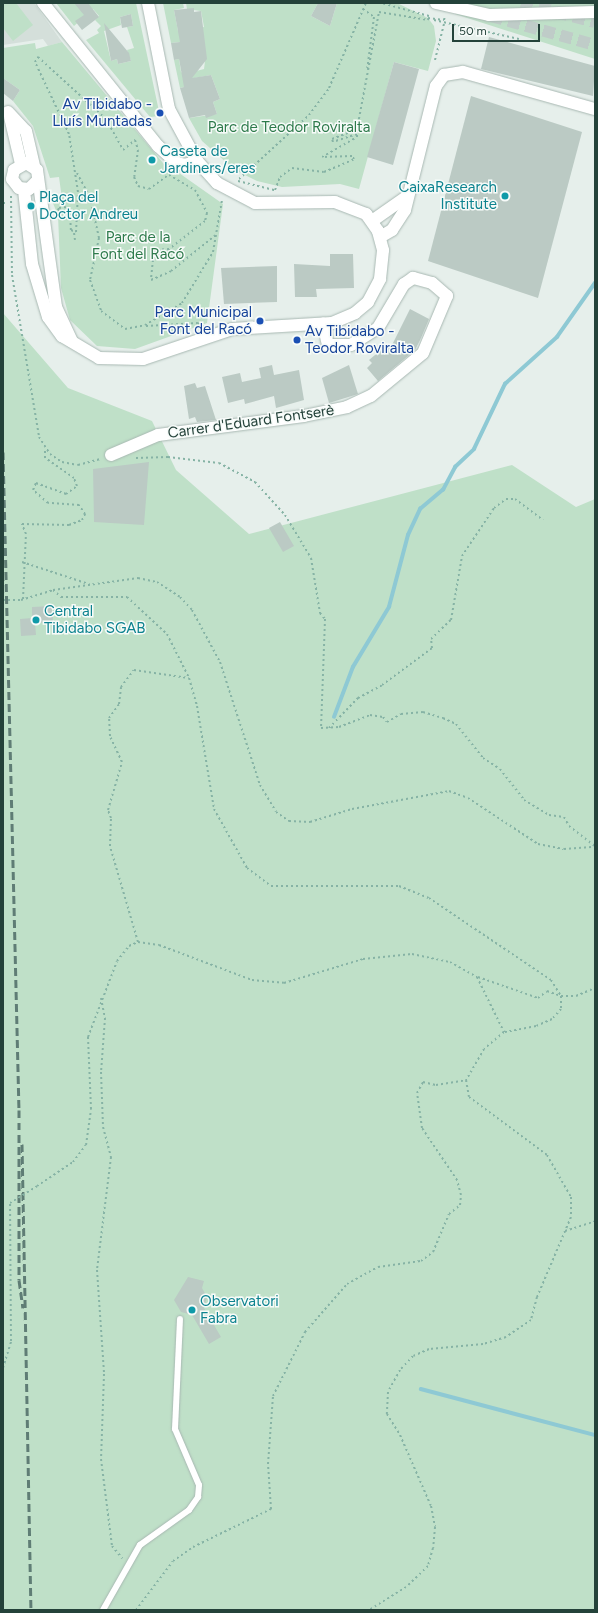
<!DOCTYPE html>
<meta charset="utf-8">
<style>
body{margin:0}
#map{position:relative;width:598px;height:1613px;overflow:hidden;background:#e6efeb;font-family:Figtree,sans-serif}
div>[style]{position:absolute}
.built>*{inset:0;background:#d4dfda}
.green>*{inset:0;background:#bfe0c8}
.stream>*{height:3.5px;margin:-1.75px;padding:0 1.75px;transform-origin:1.75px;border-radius:1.75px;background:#8ec9d4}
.building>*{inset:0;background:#bbcac4}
.highway-tunnel>*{height:12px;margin-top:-6px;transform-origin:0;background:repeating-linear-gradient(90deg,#bfccc8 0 12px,transparent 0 18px)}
.path>*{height:2px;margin-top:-1px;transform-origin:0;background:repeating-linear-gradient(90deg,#86b3a5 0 2px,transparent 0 5px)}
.roads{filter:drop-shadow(0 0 1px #a8b8b2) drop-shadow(0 0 1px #a8b8b2)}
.lane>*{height:6px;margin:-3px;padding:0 3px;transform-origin:3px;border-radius:3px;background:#fff}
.street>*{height:12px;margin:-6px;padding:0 6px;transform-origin:6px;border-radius:6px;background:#fff}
.secondary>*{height:12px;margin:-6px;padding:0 6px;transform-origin:6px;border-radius:6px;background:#fff}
.rail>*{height:3px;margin-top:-1.5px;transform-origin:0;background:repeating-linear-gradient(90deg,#5f7d75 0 8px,transparent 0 12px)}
.path-bridge>*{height:2px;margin-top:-1px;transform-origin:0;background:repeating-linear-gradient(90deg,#86b3a5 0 2px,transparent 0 5px)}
.dots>*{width:11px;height:11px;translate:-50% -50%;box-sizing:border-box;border:2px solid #f7fbf9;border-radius:50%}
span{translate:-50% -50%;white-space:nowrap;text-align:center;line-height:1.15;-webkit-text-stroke:3px #f7fbf9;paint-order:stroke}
.transit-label{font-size:15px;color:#164399}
.right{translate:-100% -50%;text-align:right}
.left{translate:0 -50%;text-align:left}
.park-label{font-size:15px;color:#2d7a4b}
.culture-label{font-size:15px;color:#0d838f}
.street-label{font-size:15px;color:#24423a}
.frame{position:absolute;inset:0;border:4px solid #24423a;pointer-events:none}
.scale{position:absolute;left:452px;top:24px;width:88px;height:18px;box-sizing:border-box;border:2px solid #24423a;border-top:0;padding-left:5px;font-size:12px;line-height:14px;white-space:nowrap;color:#24423a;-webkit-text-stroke:3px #f7fbf9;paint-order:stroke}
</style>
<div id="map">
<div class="built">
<i style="clip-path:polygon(3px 3px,34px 3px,62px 42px,48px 46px,43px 39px,3px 45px)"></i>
</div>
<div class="green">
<i style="clip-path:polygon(3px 3px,16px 3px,33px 25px,13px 41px,3px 28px)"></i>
<i style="clip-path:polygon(evenodd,56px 3px,136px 3px,160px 116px,150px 117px,86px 40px,99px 33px,97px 30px,101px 26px,95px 20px,99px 16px,93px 9px,74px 26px,56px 3px,131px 14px,133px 26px,127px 27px,134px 48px,127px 50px,131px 61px,118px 64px,117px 59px,111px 61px,104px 31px,121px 25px,120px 17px,131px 14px)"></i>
<i style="clip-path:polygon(163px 3px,183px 3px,184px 8px,174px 10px,178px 31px,204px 27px,201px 11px,187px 9px,186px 3px,318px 3px,311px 16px,330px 26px,337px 3px,397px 3px,428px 18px,434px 26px,436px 41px,428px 71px,394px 62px,359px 189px,340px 184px,282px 187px,257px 181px,235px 170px,202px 141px,189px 118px,217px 114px,213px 102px,220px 99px,211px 75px,189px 79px,191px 85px,180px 88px,174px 60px,179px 59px,181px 72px,185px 74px,204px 69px,206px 53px,180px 42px,171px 43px)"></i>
<i style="clip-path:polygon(457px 3px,595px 3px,595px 59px,455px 14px)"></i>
<i style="clip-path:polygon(62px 42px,173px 175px,179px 173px,223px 204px,207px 323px,135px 349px,97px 346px,70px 320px,61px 288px,58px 215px,52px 201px,62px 199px,59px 177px,50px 178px,33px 126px,13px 101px,20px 90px,3px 78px,3px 48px,35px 43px,36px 49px)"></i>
<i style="clip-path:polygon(3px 313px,68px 388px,152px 421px,176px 470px,249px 534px,512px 465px,576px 507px,595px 499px,595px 1610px,3px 1610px)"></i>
</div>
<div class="stream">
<i style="left:334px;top:717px;width:53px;rotate:-69.2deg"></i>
<i style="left:353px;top:667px;width:70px;rotate:-59deg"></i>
<i style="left:389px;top:607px;width:74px;rotate:-75.2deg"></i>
<i style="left:408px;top:535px;width:29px;rotate:-65deg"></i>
<i style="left:420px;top:509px;width:30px;rotate:-40deg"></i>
<i style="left:443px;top:490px;width:26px;rotate:-62deg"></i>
<i style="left:455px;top:467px;width:26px;rotate:-43deg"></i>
<i style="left:474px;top:449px;width:72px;rotate:-64.5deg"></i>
<i style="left:505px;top:384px;width:70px;rotate:-42.1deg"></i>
<i style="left:557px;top:337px;width:66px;rotate:-54.9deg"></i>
<i style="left:421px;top:1389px;width:180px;rotate:14.8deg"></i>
</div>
<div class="building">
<i style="clip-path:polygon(74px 3px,88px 3px,99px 17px,82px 30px,75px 21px,84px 15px)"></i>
<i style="clip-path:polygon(318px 3px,337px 3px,330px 26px,311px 16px)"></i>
<i style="clip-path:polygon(194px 8px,194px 12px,201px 11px,207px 59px,192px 78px,211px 75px,220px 99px,213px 102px,217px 114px,206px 118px,205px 115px,189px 118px,180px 88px,184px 87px,179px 59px,174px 60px,171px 43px,180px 42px,174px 10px)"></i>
<i style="clip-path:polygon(131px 14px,133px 26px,122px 28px,120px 17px)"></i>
<i style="clip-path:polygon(104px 23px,129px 53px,131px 61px,118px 64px,117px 59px,111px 61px)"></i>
<i style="clip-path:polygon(489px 37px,595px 66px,593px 96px,481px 69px)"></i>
<i style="clip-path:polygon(394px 62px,419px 69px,393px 165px,367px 157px)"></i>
<i style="clip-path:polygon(3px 78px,20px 90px,13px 101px,3px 93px)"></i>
<i style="clip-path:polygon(471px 96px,582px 132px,538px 298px,428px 261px)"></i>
<i style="clip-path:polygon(330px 254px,353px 254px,354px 288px,316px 289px,317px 297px,295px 297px,294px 264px,330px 266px)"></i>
<i style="clip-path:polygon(277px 266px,277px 302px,224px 304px,221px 268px)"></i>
<i style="clip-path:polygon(410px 309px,429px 319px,421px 338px,415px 350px,378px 381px,367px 368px,372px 363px,369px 360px,387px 345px,390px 349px)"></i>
<i style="clip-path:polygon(272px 365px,274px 375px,299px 370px,304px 400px,276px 408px,274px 396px,245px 404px,244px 399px,228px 403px,222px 377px,240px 373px,242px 382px,261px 378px,259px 368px)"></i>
<i style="clip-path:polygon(349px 365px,358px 394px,329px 403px,322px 378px)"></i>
<i style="clip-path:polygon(195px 383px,197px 388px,205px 386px,216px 420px,197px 422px,195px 417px,189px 419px,184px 386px)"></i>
<i style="clip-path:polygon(149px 462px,144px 525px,94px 522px,93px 469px)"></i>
<i style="clip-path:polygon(280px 522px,294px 546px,283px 552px,269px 528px)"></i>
<i style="clip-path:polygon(52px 606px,53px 622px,35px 623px,36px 635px,21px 636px,20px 619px,32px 618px,32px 607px)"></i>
<i style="clip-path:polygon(188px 1277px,204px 1281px,202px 1288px,207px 1297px,204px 1308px,221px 1337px,209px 1344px,192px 1315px,181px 1312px,174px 1300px)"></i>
</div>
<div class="highway-tunnel">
<i style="left:521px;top:3px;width:76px;rotate:14.4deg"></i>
<i style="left:491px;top:16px;width:108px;rotate:15.6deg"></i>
</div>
<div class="path">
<i style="left:363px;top:9px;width:14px;rotate:36deg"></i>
<i style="left:374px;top:17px;width:53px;rotate:97.5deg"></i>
<i style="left:428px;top:18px;width:16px;rotate:7deg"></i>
<i style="left:444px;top:20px;width:4px;rotate:-76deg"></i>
<i style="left:434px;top:20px;width:87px;rotate:12.6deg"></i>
<i style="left:435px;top:60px;width:37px;rotate:-76deg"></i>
<i style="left:77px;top:173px;width:27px;rotate:62deg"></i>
<i style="left:90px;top:197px;width:42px;rotate:77.6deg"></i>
<i style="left:99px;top:238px;width:43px;rotate:102.1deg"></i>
<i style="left:90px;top:280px;width:33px;rotate:70deg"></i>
<i style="left:101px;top:311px;width:30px;rotate:37deg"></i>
<i style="left:125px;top:329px;width:20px;rotate:-11deg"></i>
<i style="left:145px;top:325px;width:43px;rotate:-30.7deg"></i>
<i style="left:182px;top:303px;width:60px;rotate:-58.7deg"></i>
<i style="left:213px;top:252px;width:53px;rotate:-80.2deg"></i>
<i style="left:169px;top:175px;width:30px;rotate:30deg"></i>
<i style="left:195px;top:190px;width:26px;rotate:62deg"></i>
<i style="left:207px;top:213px;width:8px;rotate:104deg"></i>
<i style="left:205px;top:221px;width:46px;rotate:142.1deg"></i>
<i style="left:169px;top:249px;width:15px;rotate:176deg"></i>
<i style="left:154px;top:250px;width:30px;rotate:96deg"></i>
<i style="left:151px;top:280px;width:22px;rotate:-24deg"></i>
<i style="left:171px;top:271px;width:59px;rotate:-38.8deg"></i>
<i style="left:239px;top:179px;width:95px;rotate:-42.4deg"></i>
<i style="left:309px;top:115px;width:34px;rotate:-53deg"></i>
<i style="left:329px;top:88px;width:93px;rotate:-66.5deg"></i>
<i style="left:238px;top:181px;width:38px;rotate:14deg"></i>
<i style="left:275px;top:190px;width:14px;rotate:-69deg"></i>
<i style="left:280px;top:177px;width:15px;rotate:-37deg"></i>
<i style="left:292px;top:168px;width:32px;rotate:7deg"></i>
<i style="left:324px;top:172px;width:33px;rotate:-23deg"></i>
<i style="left:354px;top:159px;width:4px;rotate:-124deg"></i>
<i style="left:352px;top:156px;width:30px;rotate:178deg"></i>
<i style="left:322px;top:157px;width:40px;rotate:-29.7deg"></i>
<i style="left:357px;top:137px;width:3px;rotate:-90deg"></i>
<i style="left:357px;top:134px;width:25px;rotate:162deg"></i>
<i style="left:333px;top:142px;width:3px;rotate:-108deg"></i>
<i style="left:332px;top:139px;width:25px;rotate:-21deg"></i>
<i style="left:355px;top:130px;width:7px;rotate:-63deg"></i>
<i style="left:358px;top:124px;width:114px;rotate:-79.4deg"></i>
<i style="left:379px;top:12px;width:50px;rotate:9.3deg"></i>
<i style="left:428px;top:20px;width:4px;rotate:-76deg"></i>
<i style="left:429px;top:16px;width:50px;rotate:-164.8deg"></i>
<i style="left:11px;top:196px;width:79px;rotate:89.3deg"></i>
<i style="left:12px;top:275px;width:164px;rotate:80.5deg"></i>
<i style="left:39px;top:437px;width:20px;rotate:57deg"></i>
<i style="left:50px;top:454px;width:14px;rotate:34deg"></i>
<i style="left:62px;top:462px;width:16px;rotate:11deg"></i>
<i style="left:78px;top:465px;width:24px;rotate:-15deg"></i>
<i style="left:3px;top:203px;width:4px"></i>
<i style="left:56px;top:215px;width:8px;rotate:-67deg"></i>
<i style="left:59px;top:208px;width:7px;rotate:-8deg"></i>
<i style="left:66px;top:207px;width:7px;rotate:56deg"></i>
<i style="left:70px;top:213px;width:17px;rotate:87deg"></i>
<i style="left:71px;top:230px;width:5px;rotate:22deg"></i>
<i style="left:76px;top:232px;width:40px;rotate:-87.1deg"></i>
<i style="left:78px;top:192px;width:59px;rotate:-98.8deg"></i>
<i style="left:69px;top:134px;width:80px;rotate:-115.3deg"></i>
<i style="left:35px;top:62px;width:6px;rotate:-59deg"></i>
<i style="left:38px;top:57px;width:92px;rotate:42.4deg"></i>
<i style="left:106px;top:119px;width:35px;rotate:61deg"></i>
<i style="left:123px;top:150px;width:16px;rotate:-40deg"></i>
<i style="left:135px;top:140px;width:10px;rotate:73deg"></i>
<i style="left:138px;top:150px;width:27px;rotate:98deg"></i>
<i style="left:134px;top:177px;width:10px;rotate:66deg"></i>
<i style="left:138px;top:186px;width:11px;rotate:15deg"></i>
<i style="left:149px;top:189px;width:29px;rotate:-36deg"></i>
<i style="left:74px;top:233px;width:7px;rotate:82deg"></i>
<i style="left:146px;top:326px;width:52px;rotate:-3.3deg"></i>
<i style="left:198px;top:323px;width:7px;rotate:34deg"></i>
<i style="left:136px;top:458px;width:32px;rotate:-2deg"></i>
<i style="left:168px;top:457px;width:51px;rotate:6.7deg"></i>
<i style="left:219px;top:463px;width:41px;rotate:27.8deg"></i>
<i style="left:255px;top:482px;width:45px;rotate:47.7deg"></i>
<i style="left:285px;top:515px;width:50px;rotate:58.8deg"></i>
<i style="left:311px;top:558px;width:56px;rotate:80.7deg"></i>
<i style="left:320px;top:613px;width:8px;rotate:50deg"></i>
<i style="left:325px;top:619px;width:109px;rotate:92.1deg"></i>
<i style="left:321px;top:728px;width:18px;rotate:-3deg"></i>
<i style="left:339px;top:727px;width:33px;rotate:-21deg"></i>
<i style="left:370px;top:715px;width:13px;rotate:9deg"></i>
<i style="left:383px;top:717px;width:6px;rotate:51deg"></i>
<i style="left:387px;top:722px;width:16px;rotate:-30deg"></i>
<i style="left:401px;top:714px;width:22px;rotate:-5deg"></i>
<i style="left:423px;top:712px;width:21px;rotate:17deg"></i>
<i style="left:443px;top:718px;width:14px;rotate:25deg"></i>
<i style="left:456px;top:724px;width:43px;rotate:51.5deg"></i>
<i style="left:483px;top:758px;width:20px;rotate:33deg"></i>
<i style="left:500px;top:769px;width:39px;rotate:52deg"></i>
<i style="left:524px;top:800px;width:29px;rotate:31deg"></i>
<i style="left:549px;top:815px;width:15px;rotate:8deg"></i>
<i style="left:564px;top:817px;width:10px;rotate:61deg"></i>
<i style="left:569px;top:826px;width:33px;rotate:38deg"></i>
<i style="left:22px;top:562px;width:71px;rotate:18.2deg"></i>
<i style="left:53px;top:590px;width:11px;rotate:41deg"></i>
<i style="left:61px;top:597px;width:66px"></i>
<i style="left:127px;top:597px;width:54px;rotate:42.8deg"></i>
<i style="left:167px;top:634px;width:49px;rotate:63.4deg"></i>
<i style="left:189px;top:678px;width:29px;rotate:74deg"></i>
<i style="left:197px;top:706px;width:104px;rotate:80.6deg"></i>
<i style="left:214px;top:809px;width:68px;rotate:60.8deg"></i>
<i style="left:247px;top:868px;width:30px;rotate:37deg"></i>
<i style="left:271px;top:886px;width:128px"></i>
<i style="left:399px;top:886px;width:32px;rotate:22deg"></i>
<i style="left:429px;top:898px;width:147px;rotate:33.9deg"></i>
<i style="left:551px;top:980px;width:19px;rotate:58deg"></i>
<i style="left:561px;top:996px;width:13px;rotate:90deg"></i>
<i style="left:561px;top:1009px;width:13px;rotate:132deg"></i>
<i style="left:552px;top:1019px;width:17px;rotate:156deg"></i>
<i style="left:536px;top:1026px;width:33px;rotate:169deg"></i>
<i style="left:504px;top:1032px;width:26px;rotate:140deg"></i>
<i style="left:484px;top:1049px;width:36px;rotate:120deg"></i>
<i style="left:466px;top:1080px;width:17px;rotate:80deg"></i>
<i style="left:469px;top:1097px;width:97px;rotate:36.6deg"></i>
<i style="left:547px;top:1155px;width:48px;rotate:60.3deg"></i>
<i style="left:571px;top:1197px;width:20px;rotate:90deg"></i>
<i style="left:571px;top:1217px;width:87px;rotate:113deg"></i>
<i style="left:537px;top:1297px;width:24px;rotate:105deg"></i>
<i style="left:531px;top:1320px;width:30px;rotate:146deg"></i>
<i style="left:506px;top:1337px;width:24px;rotate:163deg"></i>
<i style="left:483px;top:1344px;width:54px;rotate:174.7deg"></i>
<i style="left:429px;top:1349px;width:17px;rotate:156deg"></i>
<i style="left:413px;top:1356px;width:19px;rotate:133deg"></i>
<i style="left:400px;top:1370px;width:25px;rotate:119deg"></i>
<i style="left:388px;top:1392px;width:22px;rotate:93deg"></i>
<i style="left:387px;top:1414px;width:25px;rotate:58deg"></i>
<i style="left:400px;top:1435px;width:77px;rotate:66.4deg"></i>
<i style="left:431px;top:1506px;width:21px;rotate:79deg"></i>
<i style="left:435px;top:1527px;width:21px;rotate:95deg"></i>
<i style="left:433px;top:1548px;width:19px;rotate:106deg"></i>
<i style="left:428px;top:1566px;width:30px;rotate:136deg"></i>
<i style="left:406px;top:1587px;width:44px;rotate:148.1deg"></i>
<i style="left:23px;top:599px;width:65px;rotate:-87.4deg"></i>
<i style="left:26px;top:534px;width:11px;rotate:-112deg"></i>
<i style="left:22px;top:524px;width:47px;rotate:1.2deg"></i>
<i style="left:69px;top:525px;width:14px;rotate:-21deg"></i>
<i style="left:82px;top:520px;width:7px;rotate:-63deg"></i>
<i style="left:85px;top:514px;width:11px;rotate:-124deg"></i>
<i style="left:79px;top:505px;width:31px;rotate:-176deg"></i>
<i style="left:48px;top:503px;width:20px;rotate:-139deg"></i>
<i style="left:33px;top:490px;width:8px;rotate:-67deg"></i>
<i style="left:36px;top:483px;width:32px;rotate:20deg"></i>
<i style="left:66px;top:494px;width:14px;rotate:-36deg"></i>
<i style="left:77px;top:486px;width:9px;rotate:-111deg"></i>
<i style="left:74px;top:478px;width:35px;rotate:-145deg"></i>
<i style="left:45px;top:458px;width:8px;rotate:-90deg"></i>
<i style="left:21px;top:600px;width:34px;rotate:-17deg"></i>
<i style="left:53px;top:590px;width:86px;rotate:-8deg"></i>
<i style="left:138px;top:578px;width:19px;rotate:12deg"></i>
<i style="left:157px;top:582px;width:27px;rotate:33deg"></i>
<i style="left:180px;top:597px;width:18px;rotate:47deg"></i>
<i style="left:192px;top:610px;width:59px;rotate:61.7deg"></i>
<i style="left:220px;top:662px;width:129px;rotate:72deg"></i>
<i style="left:260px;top:785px;width:31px;rotate:59deg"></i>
<i style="left:276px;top:812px;width:16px;rotate:35deg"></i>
<i style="left:289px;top:821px;width:21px;rotate:3deg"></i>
<i style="left:310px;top:822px;width:44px;rotate:-17.2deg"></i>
<i style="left:352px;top:809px;width:99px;rotate:-10.5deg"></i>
<i style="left:449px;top:791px;width:20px;rotate:20deg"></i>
<i style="left:468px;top:798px;width:84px;rotate:33.3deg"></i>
<i style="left:538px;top:844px;width:26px;rotate:11deg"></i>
<i style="left:564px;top:849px;width:31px;rotate:-4deg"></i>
<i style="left:329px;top:728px;width:42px;rotate:-46deg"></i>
<i style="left:358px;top:698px;width:27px;rotate:-28deg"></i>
<i style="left:382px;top:685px;width:62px;rotate:-36.5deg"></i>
<i style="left:432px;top:648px;width:9px;rotate:-96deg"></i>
<i style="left:431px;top:639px;width:28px;rotate:-44deg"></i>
<i style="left:451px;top:620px;width:65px;rotate:-80.2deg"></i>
<i style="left:462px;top:556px;width:58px;rotate:-56.3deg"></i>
<i style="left:494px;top:508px;width:15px;rotate:-37deg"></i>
<i style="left:506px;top:499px;width:9px"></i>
<i style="left:515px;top:499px;width:35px;rotate:37deg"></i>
<i style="left:138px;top:942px;width:100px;rotate:-106.3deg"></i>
<i style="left:110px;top:846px;width:28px;rotate:-88deg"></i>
<i style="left:111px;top:818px;width:9px;rotate:-111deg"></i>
<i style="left:108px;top:810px;width:50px;rotate:-73.7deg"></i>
<i style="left:122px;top:762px;width:29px;rotate:-115deg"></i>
<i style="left:110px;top:736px;width:18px;rotate:-93deg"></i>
<i style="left:109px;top:718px;width:17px;rotate:-54deg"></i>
<i style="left:119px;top:704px;width:17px;rotate:-83deg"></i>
<i style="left:121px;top:687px;width:21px;rotate:-53deg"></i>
<i style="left:134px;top:670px;width:55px;rotate:8.4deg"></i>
<i style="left:478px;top:977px;width:64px;rotate:19.3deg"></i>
<i style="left:538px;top:998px;width:11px;rotate:-38deg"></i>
<i style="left:547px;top:991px;width:15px;rotate:20deg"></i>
<i style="left:561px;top:996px;width:15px"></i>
<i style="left:576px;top:996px;width:21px;rotate:-23deg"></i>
<i style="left:101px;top:998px;width:20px;rotate:79deg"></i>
<i style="left:105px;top:1018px;width:54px;rotate:94.2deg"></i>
<i style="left:101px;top:1072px;width:55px;rotate:87.9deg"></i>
<i style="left:103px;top:1127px;width:31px;rotate:75deg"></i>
<i style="left:111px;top:1157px;width:114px;rotate:97.1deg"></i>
<i style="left:97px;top:1270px;width:104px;rotate:86.1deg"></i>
<i style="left:104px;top:1374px;width:85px;rotate:92deg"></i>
<i style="left:101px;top:1459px;width:88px;rotate:82.8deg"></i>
<i style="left:112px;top:1546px;width:16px;rotate:50deg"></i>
<i style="left:37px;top:1186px;width:43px;rotate:-33.7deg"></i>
<i style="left:73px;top:1162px;width:21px;rotate:-53deg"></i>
<i style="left:86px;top:1145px;width:36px;rotate:-82deg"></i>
<i style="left:91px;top:1109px;width:72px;rotate:-92.4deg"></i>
<i style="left:88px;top:1037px;width:81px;rotate:-69.1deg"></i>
<i style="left:117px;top:961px;width:19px;rotate:-51deg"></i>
<i style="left:129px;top:946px;width:10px;rotate:-24deg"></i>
<i style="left:138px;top:942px;width:21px;rotate:8deg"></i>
<i style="left:159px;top:945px;width:99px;rotate:20.6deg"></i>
<i style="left:252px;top:980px;width:32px;rotate:5deg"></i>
<i style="left:284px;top:983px;width:83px;rotate:-16.9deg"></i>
<i style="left:363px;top:959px;width:49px;rotate:-5.8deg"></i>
<i style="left:412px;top:954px;width:39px;rotate:12deg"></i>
<i style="left:450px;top:962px;width:31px;rotate:29deg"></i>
<i style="left:477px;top:977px;width:61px;rotate:63.9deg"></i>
<i style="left:565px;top:1231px;width:32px;rotate:-18deg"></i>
<i style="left:3px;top:1368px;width:28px;rotate:-73deg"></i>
<i style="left:11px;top:1341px;width:138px;rotate:-90.4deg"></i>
<i style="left:136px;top:1610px;width:61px;rotate:-52.9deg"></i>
<i style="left:173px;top:1561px;width:24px;rotate:-35deg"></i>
<i style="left:193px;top:1547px;width:87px;rotate:-26deg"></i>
<i style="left:271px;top:1509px;width:45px;rotate:-93.8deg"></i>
<i style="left:268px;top:1464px;width:68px;rotate:-85.8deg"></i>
<i style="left:273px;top:1396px;width:72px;rotate:-63.4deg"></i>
<i style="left:305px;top:1332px;width:64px;rotate:-48.8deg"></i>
<i style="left:347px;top:1284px;width:35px;rotate:-29deg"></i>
<i style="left:378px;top:1267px;width:43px;rotate:-7.9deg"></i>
<i style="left:421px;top:1261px;width:15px;rotate:-37deg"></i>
<i style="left:433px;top:1252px;width:41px;rotate:-67.2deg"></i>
<i style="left:449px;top:1214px;width:14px;rotate:-39deg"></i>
<i style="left:460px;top:1205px;width:10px;rotate:-84deg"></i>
<i style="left:461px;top:1195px;width:16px;rotate:-105deg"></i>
<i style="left:457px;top:1180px;width:63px;rotate:-123.9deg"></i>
<i style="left:422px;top:1128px;width:35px;rotate:-98deg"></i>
<i style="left:417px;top:1093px;width:13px;rotate:-61deg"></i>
<i style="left:423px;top:1082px;width:13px;rotate:13deg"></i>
<i style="left:436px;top:1085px;width:30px;rotate:-9deg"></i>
</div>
<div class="roads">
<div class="lane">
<i style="left:103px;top:1610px;width:75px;rotate:-60.4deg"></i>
<i style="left:140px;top:1545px;width:60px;rotate:-35.5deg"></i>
<i style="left:189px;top:1510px;width:16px;rotate:-55deg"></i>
<i style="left:198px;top:1497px;width:12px;rotate:-85deg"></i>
<i style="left:199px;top:1485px;width:61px;rotate:-113.2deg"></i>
<i style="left:175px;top:1429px;width:110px;rotate:-87.4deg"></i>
</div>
<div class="street">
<i style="left:43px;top:3px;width:184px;rotate:51.2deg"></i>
<i style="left:158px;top:146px;width:25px;rotate:42deg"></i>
<i style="left:177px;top:163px;width:8px;rotate:14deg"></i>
<i style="left:185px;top:165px;width:13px;rotate:-18deg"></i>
<i style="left:372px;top:221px;width:42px;rotate:-35.2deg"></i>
<i style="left:380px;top:237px;width:14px;rotate:-30deg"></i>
<i style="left:392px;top:230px;width:24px;rotate:-57deg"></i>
<i style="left:405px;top:210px;width:128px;rotate:-76deg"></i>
<i style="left:436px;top:86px;width:14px;rotate:-54deg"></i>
<i style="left:444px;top:75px;width:19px;rotate:-9deg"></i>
<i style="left:463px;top:72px;width:137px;rotate:15.7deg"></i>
<i style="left:111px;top:455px;width:51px;rotate:-23.1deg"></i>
<i style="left:158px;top:435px;width:147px;rotate:-7.4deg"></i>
<i style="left:304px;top:416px;width:44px;rotate:-11.8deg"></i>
<i style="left:347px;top:407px;width:26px;rotate:-25deg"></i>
<i style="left:371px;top:396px;width:67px;rotate:-39.6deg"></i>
<i style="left:423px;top:353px;width:62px;rotate:-67.2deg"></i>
<i style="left:447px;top:296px;width:20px;rotate:-139deg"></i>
<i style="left:432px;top:283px;width:20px;rotate:-165deg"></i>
<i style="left:413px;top:278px;width:11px;rotate:146deg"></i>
<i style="left:404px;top:284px;width:51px;rotate:120.6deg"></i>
<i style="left:378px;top:328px;width:32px;rotate:148deg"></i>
<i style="left:351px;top:345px;width:23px;rotate:180deg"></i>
<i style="left:328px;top:345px;width:22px;rotate:-103deg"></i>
</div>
<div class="secondary">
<i style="left:436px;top:3px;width:54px;rotate:12.8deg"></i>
<i style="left:489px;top:15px;width:106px;rotate:-1.6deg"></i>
<i style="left:8px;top:112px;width:26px;rotate:47deg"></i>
<i style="left:26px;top:131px;width:36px;rotate:77deg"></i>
<i style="left:10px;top:117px;width:48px;rotate:76.8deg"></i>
<i style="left:38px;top:180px;width:13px;rotate:135deg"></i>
<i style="left:29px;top:189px;width:10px;rotate:-174deg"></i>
<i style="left:19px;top:188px;width:11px;rotate:-128deg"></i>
<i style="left:12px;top:179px;width:9px;rotate:-77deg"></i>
<i style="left:14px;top:170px;width:14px;rotate:-30deg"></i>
<i style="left:26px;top:163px;width:13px;rotate:32deg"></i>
<i style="left:37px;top:170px;width:138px;rotate:82.1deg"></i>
<i style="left:56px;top:307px;width:38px;rotate:65deg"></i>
<i style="left:24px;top:190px;width:74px;rotate:83.8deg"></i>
<i style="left:32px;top:264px;width:55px;rotate:73.2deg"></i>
<i style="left:48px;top:317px;width:24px;rotate:54deg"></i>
<i style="left:62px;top:336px;width:43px;rotate:30.7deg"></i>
<i style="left:99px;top:358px;width:44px;rotate:1.3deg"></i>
<i style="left:143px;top:359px;width:94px;rotate:-18.6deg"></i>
<i style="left:232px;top:329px;width:100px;rotate:-3.4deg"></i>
<i style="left:332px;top:323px;width:25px;rotate:-23deg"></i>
<i style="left:355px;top:313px;width:17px;rotate:-40deg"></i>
<i style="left:368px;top:302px;width:26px;rotate:-62deg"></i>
<i style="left:380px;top:279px;width:29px;rotate:-84deg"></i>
<i style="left:383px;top:250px;width:20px;rotate:-105deg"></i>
<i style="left:378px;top:231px;width:21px;rotate:-125deg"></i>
<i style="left:366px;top:214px;width:33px;rotate:-159deg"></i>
<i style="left:335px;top:202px;width:80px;rotate:179.3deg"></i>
<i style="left:255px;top:203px;width:43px;rotate:-152.2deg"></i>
<i style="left:217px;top:183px;width:30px;rotate:-132deg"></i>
<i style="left:197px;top:161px;width:59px;rotate:-118.3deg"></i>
<i style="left:169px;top:109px;width:108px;rotate:-101.2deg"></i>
</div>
</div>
<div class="rail">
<i style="left:3px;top:452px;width:658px;rotate:88.61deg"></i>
<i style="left:19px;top:1110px;width:170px;rotate:90deg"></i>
<i style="left:19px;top:1280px;width:28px;rotate:82deg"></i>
<i style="left:22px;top:1144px;width:466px;rotate:88.9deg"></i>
</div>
<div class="path-bridge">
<i style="left:3px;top:600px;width:18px"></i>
<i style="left:10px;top:1203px;width:32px;rotate:-32deg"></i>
</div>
<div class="dots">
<i style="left:160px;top:113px;background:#1a4fb4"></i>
<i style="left:152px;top:160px;background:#0f9aa8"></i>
<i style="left:505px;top:196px;background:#0f9aa8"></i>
<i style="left:31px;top:206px;background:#0f9aa8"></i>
<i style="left:260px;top:321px;background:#1a4fb4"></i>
<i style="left:297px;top:340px;background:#1a4fb4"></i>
<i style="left:36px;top:620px;background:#0f9aa8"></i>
<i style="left:192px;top:1310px;background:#0f9aa8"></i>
</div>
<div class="transit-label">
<span class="right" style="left:152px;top:113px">Av Tibidabo -<br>Lluís Muntadas</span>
<span class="right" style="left:252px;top:321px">Parc Municipal<br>Font del Racó</span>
<span class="left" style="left:305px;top:340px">Av Tibidabo -<br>Teodor Roviralta</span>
</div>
<div class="park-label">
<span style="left:289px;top:128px">Parc de Teodor Roviralta</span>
<span style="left:138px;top:246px">Parc de la<br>Font del Racó</span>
</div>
<div class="culture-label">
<span class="left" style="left:160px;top:160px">Caseta de<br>Jardiners/eres</span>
<span class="right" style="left:497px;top:196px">CaixaResearch<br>Institute</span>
<span class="left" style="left:39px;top:206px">Plaça del<br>Doctor Andreu</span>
<span class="left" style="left:44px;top:620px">Central<br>Tibidabo SGAB</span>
<span class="left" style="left:200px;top:1310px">Observatori<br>Fabra</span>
</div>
<div class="street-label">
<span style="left:251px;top:422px;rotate:-8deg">Carrer d'Eduard Fontserè</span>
</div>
<div class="frame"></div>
<div class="scale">50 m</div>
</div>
